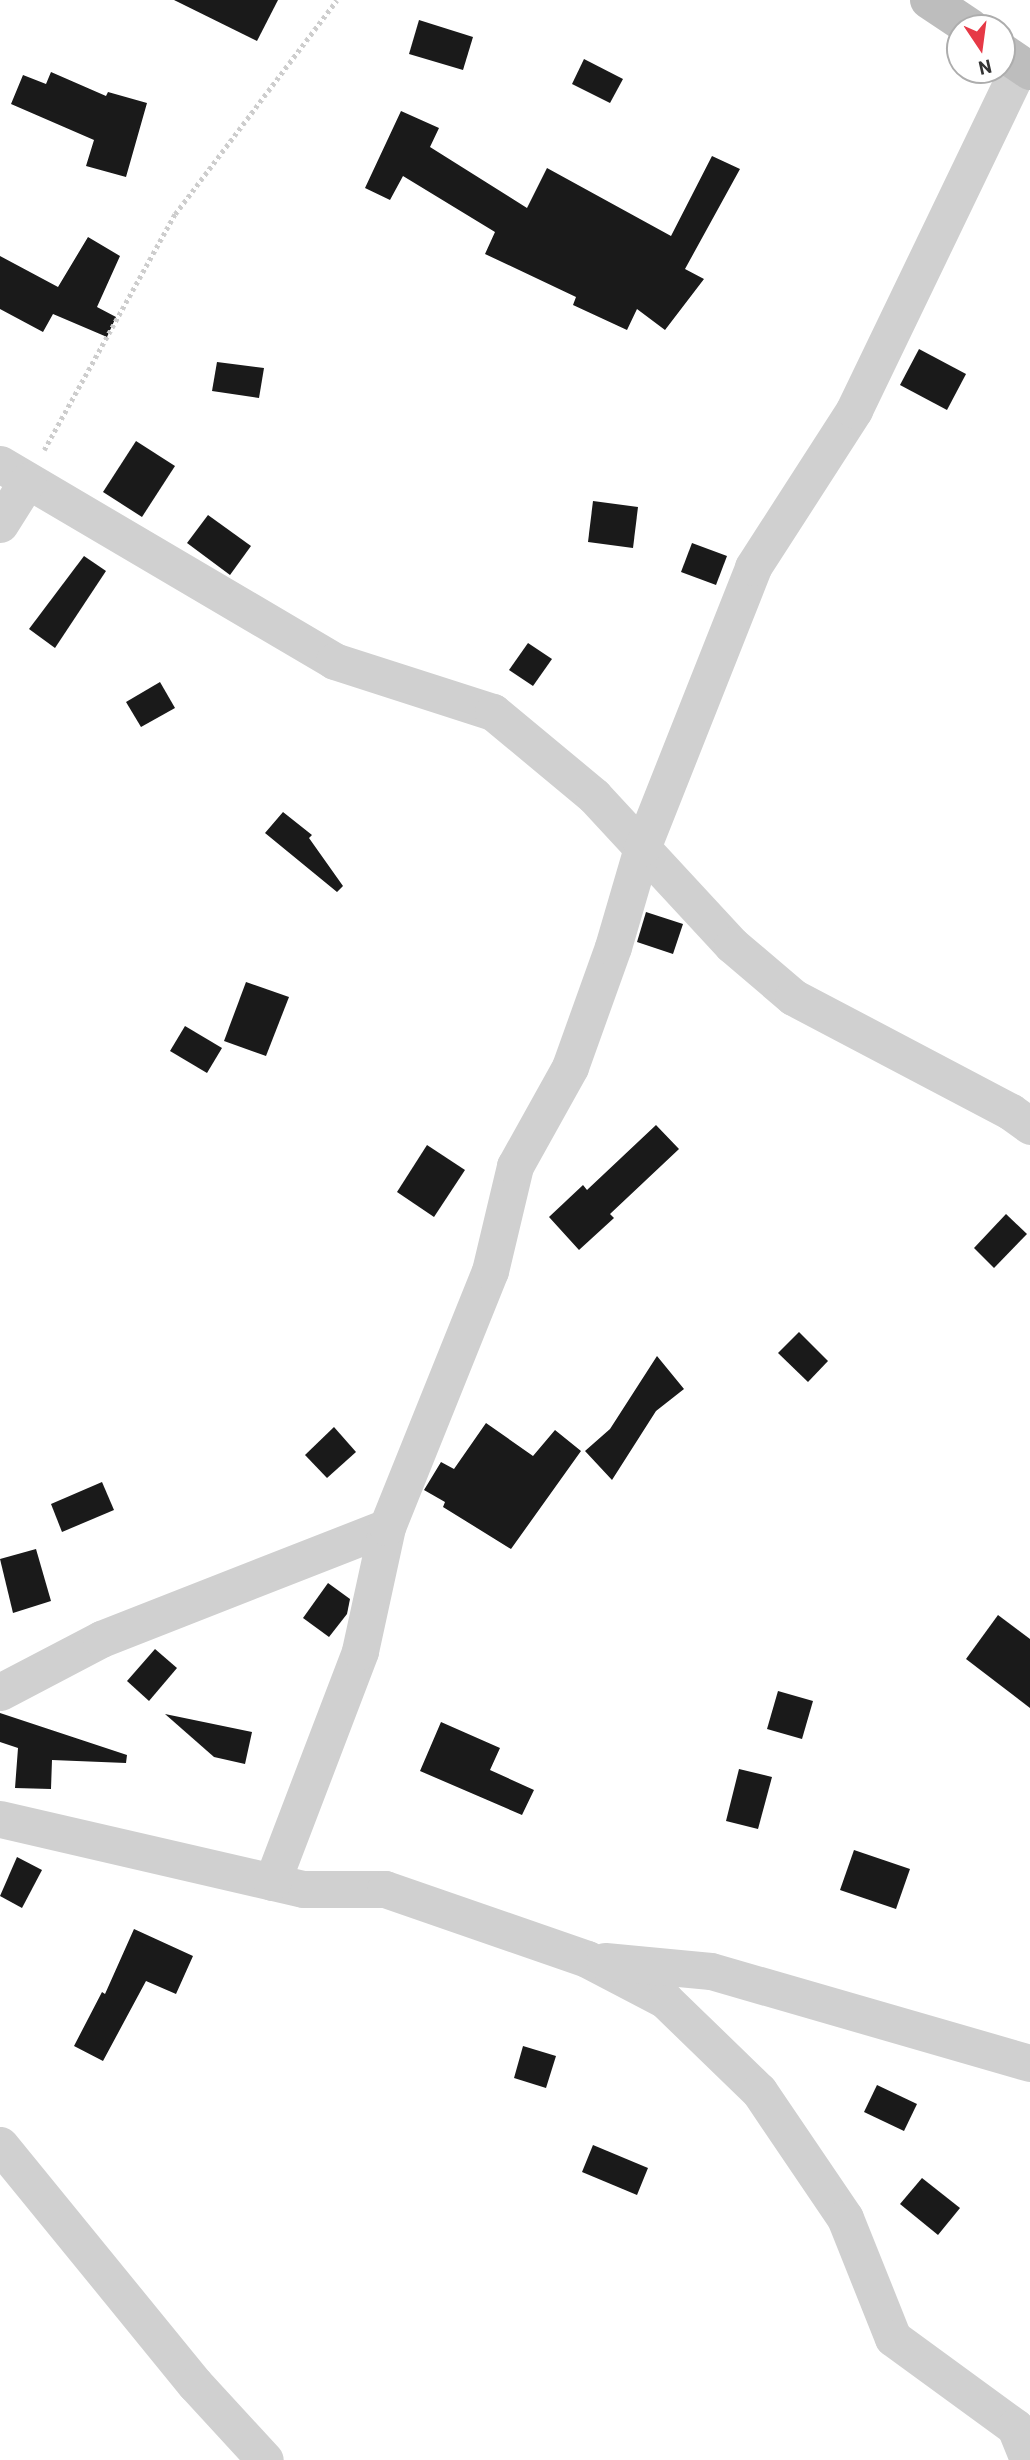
<!DOCTYPE html>
<style>
body{margin:0}
#map{position:relative;width:1030px;height:2460px;overflow:hidden;background:#fff;font-family:Barlow,sans-serif}
div>[style]{position:absolute}
.building>*{inset:0;background:#1a1a1a}
.path>*{height:4.5px;margin-top:-2.25px;transform-origin:0;background:repeating-linear-gradient(90deg,#cdcdcd 0 3.5px,transparent 0 7px)}
.minor>*{height:37px;margin:-18.5px;padding:0 18.5px;transform-origin:18.5px;border-radius:18.5px;background:#d0d0d0}
.secondary>*{height:38px;margin:-19px;padding:0 19px;transform-origin:19px;border-radius:19px;background:#bdbdbd}
span{translate:-50% -50%;white-space:nowrap;text-align:center;line-height:1.15;-webkit-text-stroke:7px #fff;paint-order:stroke}
.north{position:absolute;left:946px;top:14px;width:70px;height:70px;box-sizing:border-box;background:#fff;border:2px solid #adadad;border-radius:50%;rotate:167deg;font-size:19px;font-weight:700;line-height:28px;text-align:center;color:#333}
.north::after{content:'';display:block;margin:auto;width:24px;height:32px;background:#e63946;clip-path:polygon(50% 0,100% 100%,50% 72%,0 100%)}
</style>
<div id="map">
<div class="building">
<i style="clip-path:polygon(174px 0,278px 0,257px 41px)"></i>
<i style="clip-path:polygon(419px 20px,473px 37px,463px 70px,409px 54px)"></i>
<i style="clip-path:polygon(584px 59px,623px 79px,610px 103px,572px 84px)"></i>
<i style="clip-path:polygon(51px 72px,106px 96px,108px 92px,147px 103px,126px 177px,86px 166px,94px 140px,11px 104px,23px 75px,46px 84px)"></i>
<i style="clip-path:polygon(401px 111px,439px 128px,430px 147px,527px 208px,547px 168px,671px 236px,712px 156px,740px 169px,685px 269px,704px 279px,665px 330px,637px 309px,627px 330px,573px 305px,576px 297px,485px 254px,495px 232px,403px 176px,390px 200px,365px 188px)"></i>
<i style="clip-path:polygon(88px 237px,120px 256px,97px 307px,116px 317px,107px 337px,53px 314px,43px 332px,0 309px,0 256px,58px 287px)"></i>
<i style="clip-path:polygon(919px 349px,966px 374px,947px 410px,900px 385px)"></i>
<i style="clip-path:polygon(217px 362px,264px 368px,259px 398px,212px 391px)"></i>
<i style="clip-path:polygon(136px 441px,175px 466px,142px 517px,103px 492px)"></i>
<i style="clip-path:polygon(593px 501px,638px 507px,633px 548px,588px 542px)"></i>
<i style="clip-path:polygon(208px 515px,251px 546px,230px 575px,187px 543px)"></i>
<i style="clip-path:polygon(692px 543px,727px 556px,716px 585px,681px 572px)"></i>
<i style="clip-path:polygon(84px 556px,106px 571px,55px 648px,29px 629px)"></i>
<i style="clip-path:polygon(528px 643px,552px 659px,533px 686px,509px 670px)"></i>
<i style="clip-path:polygon(160px 682px,175px 708px,141px 727px,126px 702px)"></i>
<i style="clip-path:polygon(283px 812px,312px 835px,309px 838px,343px 886px,337px 892px,265px 833px)"></i>
<i style="clip-path:polygon(646px 912px,683px 924px,673px 954px,637px 942px)"></i>
<i style="clip-path:polygon(246px 982px,289px 997px,266px 1056px,224px 1041px)"></i>
<i style="clip-path:polygon(185px 1026px,222px 1048px,207px 1073px,170px 1051px)"></i>
<i style="clip-path:polygon(656px 1125px,679px 1149px,610px 1214px,614px 1218px,579px 1250px,549px 1217px,583px 1185px,587px 1190px)"></i>
<i style="clip-path:polygon(427px 1145px,465px 1170px,434px 1217px,397px 1192px)"></i>
<i style="clip-path:polygon(1006px 1214px,1027px 1234px,994px 1268px,974px 1248px)"></i>
<i style="clip-path:polygon(799px 1332px,828px 1361px,808px 1382px,778px 1353px)"></i>
<i style="clip-path:polygon(657px 1356px,684px 1389px,656px 1411px,612px 1480px,585px 1451px,610px 1429px)"></i>
<i style="clip-path:polygon(486px 1423px,533px 1456px,555px 1430px,581px 1451px,511px 1549px,443px 1507px,445px 1502px,424px 1490px,441px 1462px,454px 1469px)"></i>
<i style="clip-path:polygon(334px 1427px,356px 1452px,327px 1478px,305px 1455px)"></i>
<i style="clip-path:polygon(102px 1482px,114px 1510px,62px 1532px,51px 1504px)"></i>
<i style="clip-path:polygon(36px 1549px,51px 1601px,13px 1613px,0 1559px)"></i>
<i style="clip-path:polygon(328px 1583px,350px 1599px,347px 1614px,329px 1637px,303px 1618px)"></i>
<i style="clip-path:polygon(998px 1615px,1030px 1639px,1030px 1708px,966px 1659px)"></i>
<i style="clip-path:polygon(155px 1649px,177px 1668px,149px 1701px,127px 1681px)"></i>
<i style="clip-path:polygon(778px 1691px,813px 1701px,802px 1739px,767px 1729px)"></i>
<i style="clip-path:polygon(0 1713px,127px 1755px,126px 1763px,52px 1760px,51px 1789px,15px 1788px,18px 1748px,0 1742px)"></i>
<i style="clip-path:polygon(165px 1714px,252px 1732px,245px 1764px,214px 1757px)"></i>
<i style="clip-path:polygon(441px 1722px,500px 1748px,490px 1770px,534px 1790px,522px 1815px,420px 1771px)"></i>
<i style="clip-path:polygon(739px 1769px,772px 1777px,758px 1829px,726px 1821px)"></i>
<i style="clip-path:polygon(854px 1850px,910px 1869px,896px 1909px,840px 1890px)"></i>
<i style="clip-path:polygon(17px 1857px,42px 1870px,22px 1908px,0 1896px)"></i>
<i style="clip-path:polygon(134px 1929px,193px 1956px,176px 1994px,146px 1981px,103px 2061px,74px 2046px,102px 1992px,105px 1994px)"></i>
<i style="clip-path:polygon(523px 2046px,556px 2056px,546px 2088px,514px 2078px)"></i>
<i style="clip-path:polygon(877px 2085px,917px 2104px,904px 2131px,864px 2112px)"></i>
<i style="clip-path:polygon(593px 2145px,648px 2168px,637px 2195px,582px 2172px)"></i>
<i style="clip-path:polygon(922px 2178px,960px 2208px,938px 2235px,900px 2204px)"></i>
</div>
<div class="path">
<i style="left:44px;top:450px;width:270px;rotate:-61deg"></i>
<i style="left:175px;top:214px;width:268px;rotate:-52.9deg"></i>
</div>
<div class="minor">
<i style="left:0;top:464px;width:388px;rotate:30.5deg"></i>
<i style="left:334px;top:661px;width:167px;rotate:17.8deg"></i>
<i style="left:493px;top:712px;width:131px;rotate:39.7deg"></i>
<i style="left:594px;top:796px;width:203px;rotate:47.2deg"></i>
<i style="left:732px;top:945px;width:80px;rotate:40.4deg"></i>
<i style="left:793px;top:997px;width:246px;rotate:27.8deg"></i>
<i style="left:1011px;top:1112px;width:24px;rotate:36deg"></i>
<i style="left:0;top:524px;width:51px;rotate:-57.9deg"></i>
<i style="left:0;top:1692px;width:114px;rotate:-27.7deg"></i>
<i style="left:101px;top:1639px;width:307px;rotate:-21.4deg"></i>
<i style="left:0;top:1819px;width:311px;rotate:13deg"></i>
<i style="left:303px;top:1889px;width:82px"></i>
<i style="left:385px;top:1889px;width:214px;rotate:19.1deg"></i>
<i style="left:587px;top:1959px;width:88px;rotate:27.7deg"></i>
<i style="left:665px;top:2000px;width:131px;rotate:44.1deg"></i>
<i style="left:759px;top:2091px;width:153px;rotate:55.9deg"></i>
<i style="left:845px;top:2218px;width:129px;rotate:68.2deg"></i>
<i style="left:893px;top:2338px;width:151px;rotate:36.1deg"></i>
<i style="left:1015px;top:2427px;width:35px;rotate:68deg"></i>
<i style="left:272px;top:1882px;width:247px;rotate:-69.1deg"></i>
<i style="left:360px;top:1651px;width:127px;rotate:-77.7deg"></i>
<i style="left:387px;top:1527px;width:276px;rotate:-68.1deg"></i>
<i style="left:490px;top:1271px;width:108px;rotate:-76.6deg"></i>
<i style="left:515px;top:1166px;width:113px;rotate:-60.9deg"></i>
<i style="left:570px;top:1067px;width:127px;rotate:-70.3deg"></i>
<i style="left:613px;top:947px;width:103px;rotate:-73.7deg"></i>
<i style="left:642px;top:848px;width:302px;rotate:-68.4deg"></i>
<i style="left:753px;top:567px;width:187px;rotate:-57.2deg"></i>
<i style="left:854px;top:410px;width:383px;rotate:-64.3deg"></i>
<i style="left:605px;top:1961px;width:106px;rotate:5.4deg"></i>
<i style="left:711px;top:1971px;width:332px;rotate:16.1deg"></i>
<i style="left:0;top:2145px;width:308px;rotate:50.8deg"></i>
<i style="left:195px;top:2384px;width:103px;rotate:47.4deg"></i>
</div>
<div class="secondary">
<i style="left:929px;top:0;width:50px;rotate:33.7deg"></i>
<i style="left:1002px;top:52px;width:34px;rotate:34deg"></i>
</div>
<div class="north">N</div>
</div>
